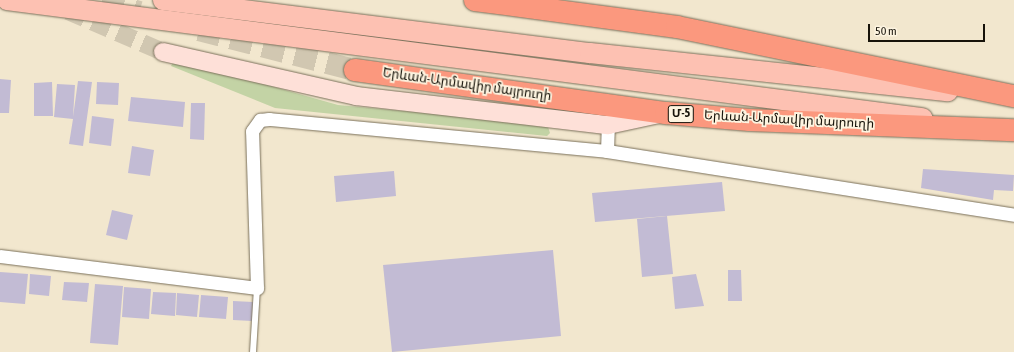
<!DOCTYPE html>
<meta charset="utf-8">
<style>
body{margin:0}
#map{position:relative;width:1014px;height:352px;overflow:hidden;background:#f2e7ce;font-family:"Asap Condensed","Noto Sans Armenian",sans-serif}
div>[style]{position:absolute}
.green>*{inset:0;background:#c3d3a5}
.building>*{inset:0;background:#c2bbd4}
.secondary-tunnel>*{height:18px;margin-top:-9px;transform-origin:0;background:repeating-linear-gradient(90deg,#d1c7b1 0 18px,transparent 0 27px)}
.highway-tunnel>*{height:22px;margin-top:-11px;transform-origin:0;background:repeating-linear-gradient(90deg,#d1c7b1 0 22px,transparent 0 33px)}
.roads{filter:drop-shadow(0 0 1px #7a705a) drop-shadow(0 0 1px #7a705a)}
.lane>*{height:6px;margin:-3px;padding:0 3px;transform-origin:3px;border-radius:3px;background:#fff}
.street>*{height:13px;margin:-6.5px;padding:0 6.5px;transform-origin:6.5px;border-radius:6.5px;background:#fff}
.secondary>*{height:18px;margin:-9px;padding:0 9px;transform-origin:9px;border-radius:9px;background:#fee0d8}
.primary>*{height:20px;margin:-10px;padding:0 10px;transform-origin:10px;border-radius:10px;background:#fdc1b2}
.highway>*{height:22px;margin:-11px;padding:0 11px;transform-origin:11px;border-radius:11px;background:#fb987e}
span{translate:-50% -50%;white-space:nowrap;text-align:center;line-height:1.15;-webkit-text-stroke:3.5px #fdf4e0;paint-order:stroke}
.shield-label span{padding:1px 3px;background:#fdf4e0;border:1px solid;border-radius:3px;-webkit-text-stroke-width:0}
.shield-label{font-size:12px;color:#17130a;font-weight:700}
.street-label{font-size:13px;color:#17130a}
.scale{position:absolute;left:868px;top:24px;width:117px;height:18px;box-sizing:border-box;border:2px solid #17130a;border-top:0;padding-left:5px;font-size:12px;line-height:14px;white-space:nowrap;color:#17130a;-webkit-text-stroke:3px #fdf4e0;paint-order:stroke}
</style>
<div id="map">
<div class="green">
<i style="clip-path:polygon(175px 59px,338px 105px,547px 124px,550px 133px,547px 136px,275px 108px,171px 66px)"></i>
</div>
<div class="building">
<i style="clip-path:polygon(0 79px,11px 80px,9px 113px,0 113px)"></i>
<i style="clip-path:polygon(78px 81px,92px 82px,83px 146px,69px 144px,73px 119px,54px 117px,57px 84px,75px 85px,73px 117px)"></i>
<i style="clip-path:polygon(52px 82px,53px 116px,34px 116px,34px 83px)"></i>
<i style="clip-path:polygon(97px 82px,119px 83px,118px 105px,96px 104px)"></i>
<i style="clip-path:polygon(131px 97px,185px 102px,183px 127px,128px 121px)"></i>
<i style="clip-path:polygon(191px 103px,205px 103px,204px 140px,190px 139px)"></i>
<i style="clip-path:polygon(92px 116px,114px 119px,111px 146px,89px 143px)"></i>
<i style="clip-path:polygon(132px 146px,154px 150px,150px 176px,128px 173px)"></i>
<i style="clip-path:polygon(923px 169px,1014px 175px,1013px 191px,994px 190px,993px 200px,921px 188px)"></i>
<i style="clip-path:polygon(394px 171px,396px 196px,336px 202px,334px 176px)"></i>
<i style="clip-path:polygon(722px 182px,725px 211px,595px 222px,592px 193px)"></i>
<i style="clip-path:polygon(112px 210px,133px 215px,127px 240px,106px 235px)"></i>
<i style="clip-path:polygon(667px 216px,673px 274px,642px 277px,637px 219px)"></i>
<i style="clip-path:polygon(553px 250px,561px 336px,392px 352px,383px 265px)"></i>
<i style="clip-path:polygon(728px 270px,741px 270px,742px 301px,728px 301px)"></i>
<i style="clip-path:polygon(0 272px,28px 274px,25px 304px,0 302px)"></i>
<i style="clip-path:polygon(30px 274px,51px 276px,49px 296px,29px 294px)"></i>
<i style="clip-path:polygon(696px 274px,704px 306px,675px 309px,672px 277px)"></i>
<i style="clip-path:polygon(64px 282px,89px 283px,87px 302px,62px 300px)"></i>
<i style="clip-path:polygon(95px 284px,123px 286px,118px 345px,90px 343px)"></i>
<i style="clip-path:polygon(124px 287px,151px 289px,149px 319px,122px 317px)"></i>
<i style="clip-path:polygon(153px 292px,176px 293px,175px 316px,151px 314px)"></i>
<i style="clip-path:polygon(177px 293px,199px 295px,197px 317px,176px 315px)"></i>
<i style="clip-path:polygon(201px 295px,228px 297px,226px 319px,199px 317px)"></i>
<i style="clip-path:polygon(233px 301px,253px 302px,252px 321px,233px 320px)"></i>
</div>
<div class="secondary-tunnel">
<i style="left:68px;top:11px;width:103px;rotate:23.3deg"></i>
</div>
<div class="highway-tunnel">
<i style="left:102px;top:0;width:39px;rotate:18deg"></i>
<i style="left:199px;top:30px;width:161px;rotate:14.4deg"></i>
</div>
<div class="roads">
<div class="lane">
<i style="left:253px;top:352px;width:64px;rotate:-86.4deg"></i>
</div>
<div class="street">
<i style="left:607px;top:151px;width:26px;rotate:-88deg"></i>
<i style="left:0;top:256px;width:259px;rotate:7.1deg"></i>
<i style="left:257px;top:288px;width:157px;rotate:-91.8deg"></i>
<i style="left:252px;top:131px;width:14px;rotate:-54deg"></i>
<i style="left:260px;top:120px;width:9px;rotate:-6deg"></i>
<i style="left:269px;top:119px;width:340px;rotate:5.4deg"></i>
<i style="left:607px;top:151px;width:412px;rotate:8.9deg"></i>
</div>
<div class="secondary">
<i style="left:163px;top:52px;width:198px;rotate:12.8deg"></i>
<i style="left:356px;top:96px;width:254px;rotate:6.6deg"></i>
<i style="left:608px;top:125px;width:57px;rotate:-12.1deg"></i>
</div>
<div class="primary">
<i style="left:7px;top:0;width:923px;rotate:7.35deg"></i>
<i style="left:163px;top:0;width:430px;rotate:7.1deg"></i>
<i style="left:590px;top:53px;width:360px;rotate:6.1deg"></i>
</div>
<div class="highway">
<i style="left:475px;top:0;width:204px;rotate:7.6deg"></i>
<i style="left:677px;top:27px;width:344px;rotate:11.6deg"></i>
<i style="left:355px;top:70px;width:314px;rotate:7.9deg"></i>
<i style="left:666px;top:113px;width:84px;rotate:4.8deg"></i>
<i style="left:750px;top:120px;width:264px;rotate:2.2deg"></i>
</div>
</div>
<div class="shield-label">
<span style="left:681px;top:114px">Մ-5</span>
</div>
<div class="street-label">
<span style="left:467px;top:85px;rotate:8deg">Երևան-Արմավիր մայրուղի</span>
<span style="left:789px;top:120px;rotate:3deg">Երևան-Արմավիր մայրուղի</span>
</div>
<div class="scale">50 m</div>
</div>
